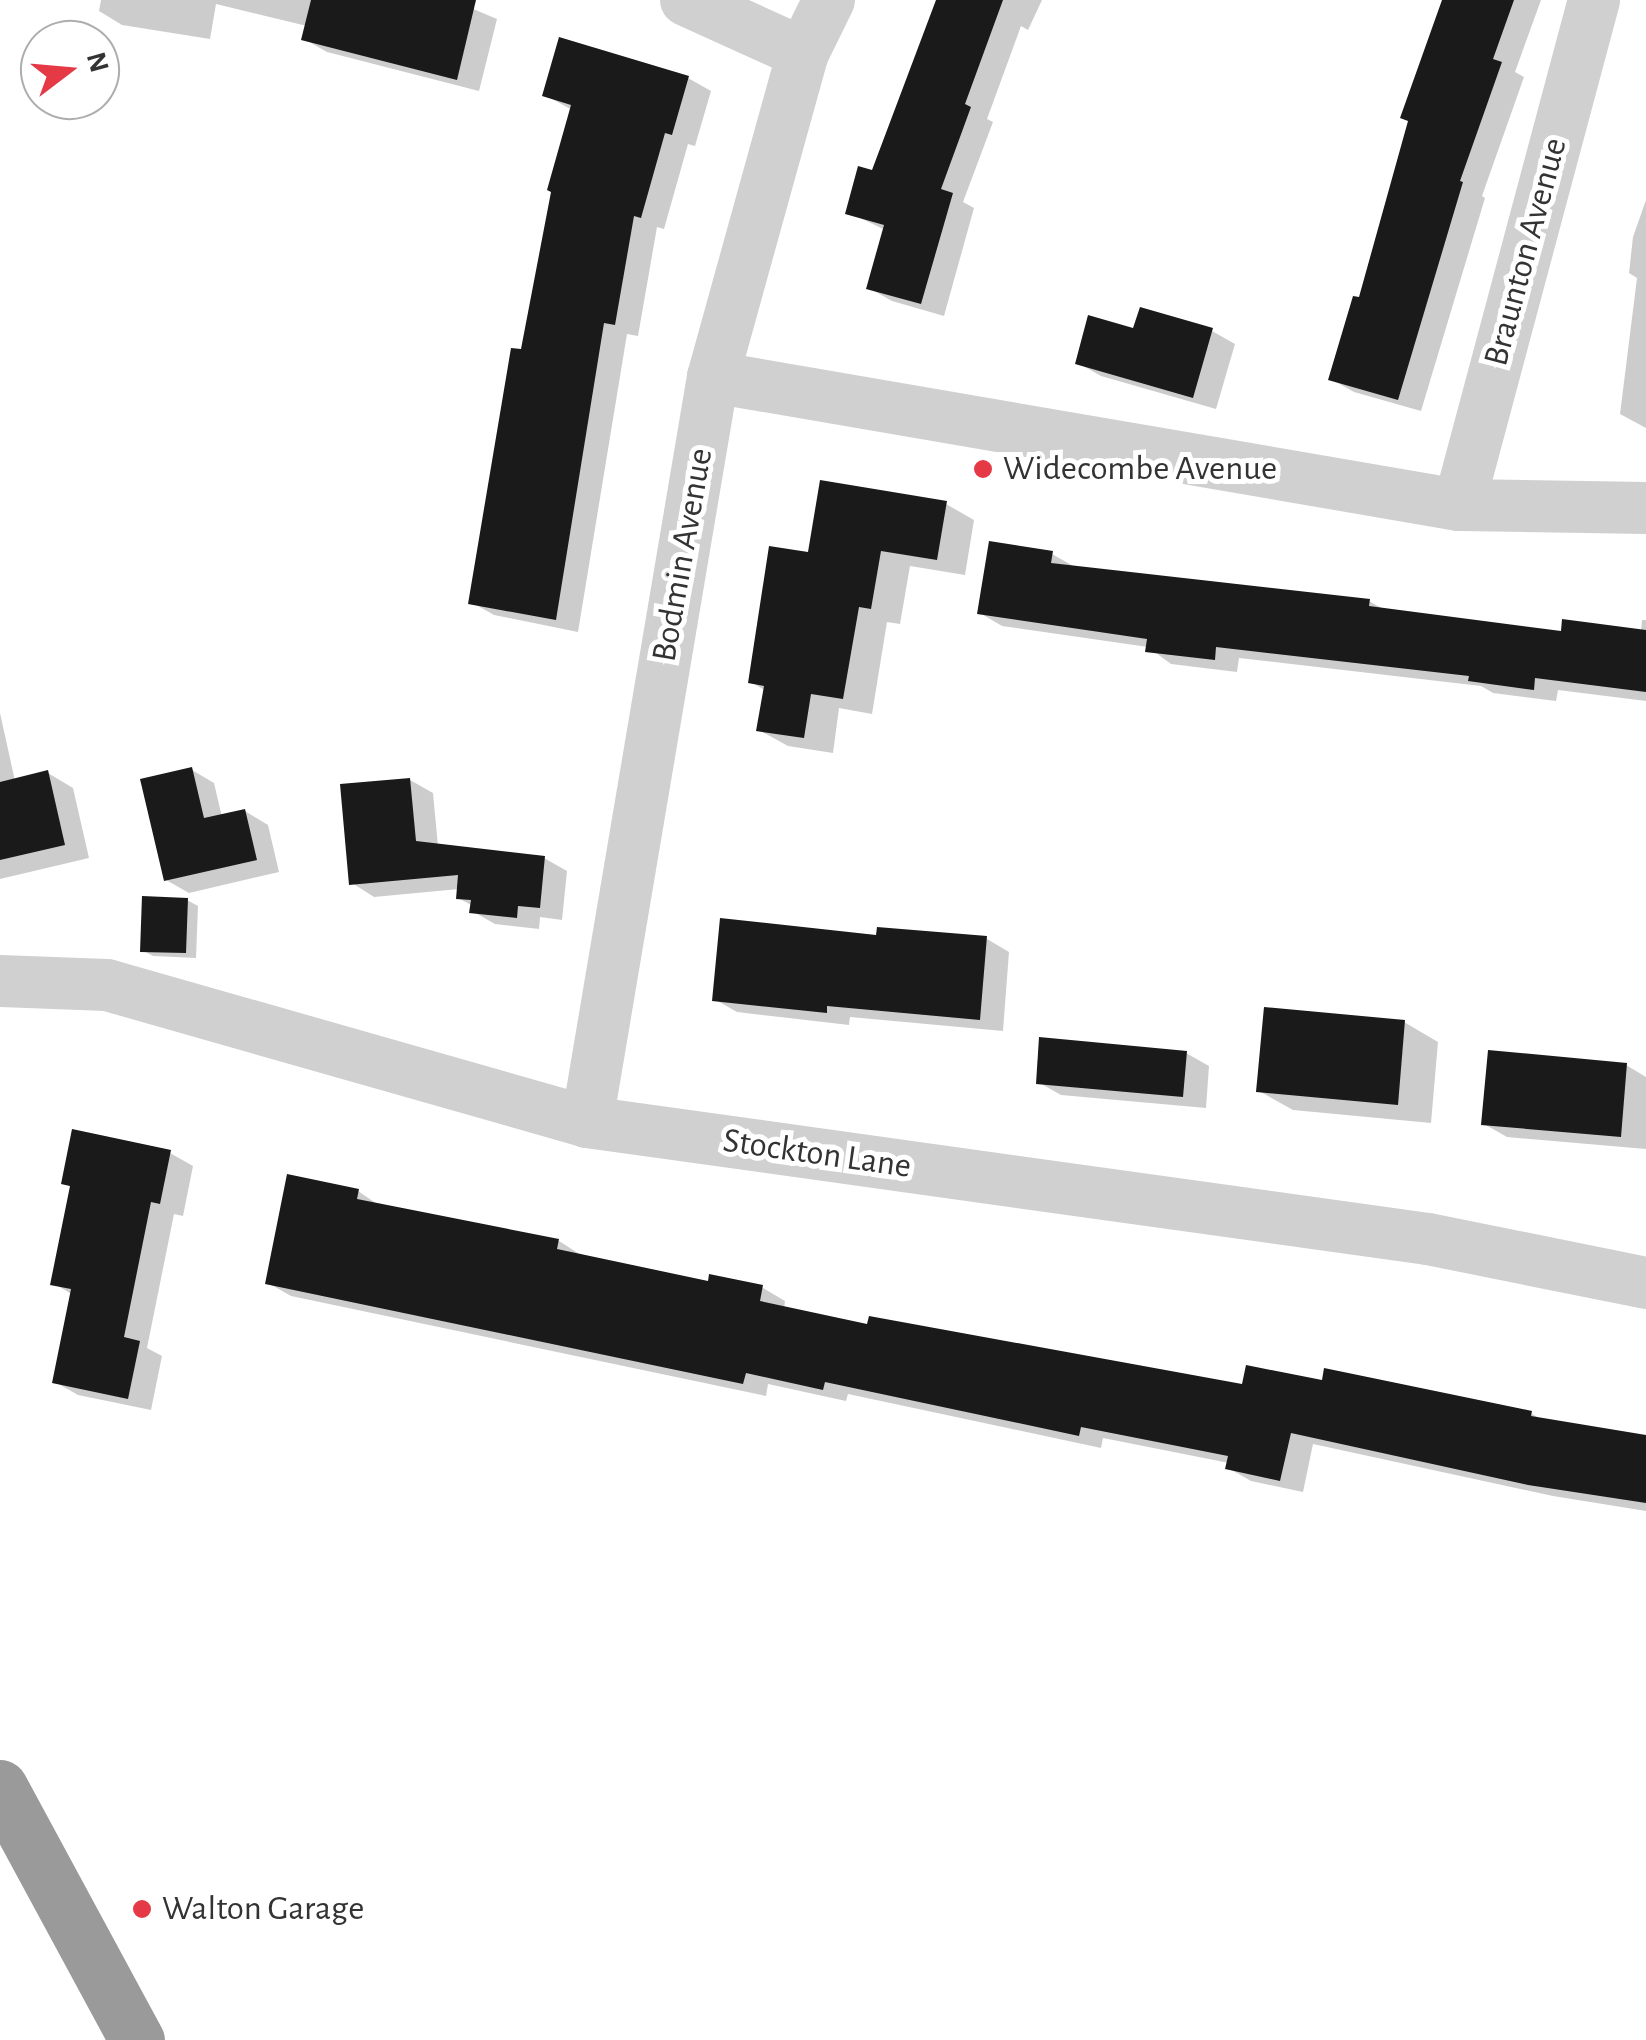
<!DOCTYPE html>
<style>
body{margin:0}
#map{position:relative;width:1646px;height:2040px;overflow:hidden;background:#fff;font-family:"Alegreya Sans",sans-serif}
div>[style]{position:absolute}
.shadow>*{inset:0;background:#0003}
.building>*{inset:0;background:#1a1a1a}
.street>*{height:52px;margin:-26px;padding:0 26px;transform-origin:26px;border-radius:26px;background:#d0d0d0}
.highway>*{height:55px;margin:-27.5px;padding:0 27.5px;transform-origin:27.5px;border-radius:27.5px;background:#9a9a9a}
.dots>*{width:28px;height:28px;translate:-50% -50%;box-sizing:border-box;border:5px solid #fff;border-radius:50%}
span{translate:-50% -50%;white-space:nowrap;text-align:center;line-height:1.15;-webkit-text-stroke:10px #fff;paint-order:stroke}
.street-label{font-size:35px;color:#333}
.poi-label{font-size:35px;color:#333}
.left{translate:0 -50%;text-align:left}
.north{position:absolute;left:20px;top:20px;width:100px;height:100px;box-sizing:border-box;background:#fff;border:2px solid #adadad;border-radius:50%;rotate:74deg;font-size:28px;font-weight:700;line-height:40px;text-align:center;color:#333}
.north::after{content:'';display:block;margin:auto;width:35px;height:45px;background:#e63946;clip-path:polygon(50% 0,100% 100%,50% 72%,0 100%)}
</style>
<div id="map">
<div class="shadow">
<i style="clip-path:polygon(101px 0,452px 0,497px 19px,479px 91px,327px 52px,304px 39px,307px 26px,216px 4px,210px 39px,122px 25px,99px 11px)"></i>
<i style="clip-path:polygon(939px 0,1042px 0,1028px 30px,1021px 26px,987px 119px,993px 122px,963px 202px,974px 208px,944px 316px,892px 301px,869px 288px,885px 230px,848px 212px,873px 173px)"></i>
<i style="clip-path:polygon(1450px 0,1541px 0,1515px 72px,1524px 77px,1482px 196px,1485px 198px,1421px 411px,1354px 392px,1331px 379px,1360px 301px)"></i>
<i style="clip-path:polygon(688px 78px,711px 91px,695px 146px,688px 144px,664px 229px,657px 227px,638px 336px,627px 334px,578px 632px,494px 615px,471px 602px,572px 110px,545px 95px)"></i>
<i style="clip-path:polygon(1646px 200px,1646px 428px,1620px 414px,1637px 278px,1629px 273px,1633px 237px)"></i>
<i style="clip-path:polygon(1135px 331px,1212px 331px,1235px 344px,1216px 409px,1101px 376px,1078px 363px)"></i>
<i style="clip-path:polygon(946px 504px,974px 520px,965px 575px,910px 566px,900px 624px,887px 622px,872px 714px,839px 708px,833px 753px,788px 746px,759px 730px,766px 691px,751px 682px,810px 555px)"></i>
<i style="clip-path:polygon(1052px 554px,1075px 567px,1369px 601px,1385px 610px,1563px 633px,1641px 631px,1642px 620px,1646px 620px,1646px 701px,1558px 690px,1556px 701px,1493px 693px,1481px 686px,1239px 658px,1237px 672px,1171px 664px,1148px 647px,1002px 626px,980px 613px)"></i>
<i style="clip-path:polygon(0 713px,15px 781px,48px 773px,73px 788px,89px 858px,0 879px)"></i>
<i style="clip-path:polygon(192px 770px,214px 783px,222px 817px,245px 811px,268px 825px,279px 872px,189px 893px,166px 880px)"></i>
<i style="clip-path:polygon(410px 780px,433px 793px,438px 846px,544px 858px,567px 871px,562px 920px,540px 917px,539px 929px,495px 924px,472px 911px,473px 906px,458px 898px,459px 889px,374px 897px,352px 883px)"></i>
<i style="clip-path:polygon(187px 900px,198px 906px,196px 958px,153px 956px,142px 950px)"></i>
<i style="clip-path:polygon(879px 938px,987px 939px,1009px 952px,1003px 1031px,850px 1017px,849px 1025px,737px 1012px,714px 999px)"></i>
<i style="clip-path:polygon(1404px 1022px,1438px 1042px,1431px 1123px,1293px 1110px,1259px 1091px)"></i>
<i style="clip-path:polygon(1186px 1053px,1209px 1066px,1206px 1108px,1061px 1095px,1038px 1082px)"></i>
<i style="clip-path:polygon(1626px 1065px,1646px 1077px,1646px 1149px,1507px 1137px,1484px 1124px)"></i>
<i style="clip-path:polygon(170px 1153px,193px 1166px,183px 1216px,174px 1214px,147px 1348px,162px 1356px,151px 1410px,78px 1395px,55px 1382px,73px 1295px,53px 1283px,72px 1188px,64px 1183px)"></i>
<i style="clip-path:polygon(358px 1191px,380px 1206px,559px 1241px,581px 1255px,710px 1284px,711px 1277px,763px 1288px,785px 1301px,784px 1309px,869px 1327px,1244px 1387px,1324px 1383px,1326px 1371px,1532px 1414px,1544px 1421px,1646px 1437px,1646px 1511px,1553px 1496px,1313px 1444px,1303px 1492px,1251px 1481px,1228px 1468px,1229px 1463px,1103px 1438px,1101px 1448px,848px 1394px,846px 1401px,768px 1384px,766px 1396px,291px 1296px,268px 1283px)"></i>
</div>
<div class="building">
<i style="clip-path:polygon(311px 0,476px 0,457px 80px,301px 40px)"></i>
<i style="clip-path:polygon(936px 0,1003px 0,965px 104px,971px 107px,941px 189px,953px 193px,921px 304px,866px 289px,884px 225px,845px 214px,858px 166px,872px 170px)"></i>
<i style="clip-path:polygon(1442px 0,1514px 0,1493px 59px,1502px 62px,1460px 181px,1463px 182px,1398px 400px,1328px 380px,1353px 296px,1359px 297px,1408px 121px,1400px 118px)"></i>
<i style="clip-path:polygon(559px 37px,689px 76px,672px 135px,665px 133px,641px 218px,634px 216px,615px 325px,604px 323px,556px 620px,468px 604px,511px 348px,521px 349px,551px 192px,547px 190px,571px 105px,542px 96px)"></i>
<i style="clip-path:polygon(1140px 307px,1213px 328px,1193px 398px,1075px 364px,1088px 315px,1133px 328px)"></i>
<i style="clip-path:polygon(820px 480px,947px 501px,937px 560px,881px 551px,871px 609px,859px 607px,843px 699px,811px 694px,804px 738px,756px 731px,764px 686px,748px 683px,769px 546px,808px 552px)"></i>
<i style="clip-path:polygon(989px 541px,1053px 551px,1051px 563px,1370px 599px,1369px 606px,1561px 631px,1562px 619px,1646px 630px,1646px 692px,1535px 678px,1534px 690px,1468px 681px,1469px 676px,1216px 647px,1215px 660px,1145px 652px,1147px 639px,977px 614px)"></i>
<i style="clip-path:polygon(192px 767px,204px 818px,245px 809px,257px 860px,164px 881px,140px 779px)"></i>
<i style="clip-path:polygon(48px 770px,65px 845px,0 860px,0 782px)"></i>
<i style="clip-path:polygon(410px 778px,416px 841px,545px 856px,540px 908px,518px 906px,517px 918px,469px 913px,471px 900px,456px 899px,458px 875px,349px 885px,340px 784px)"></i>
<i style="clip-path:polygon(142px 896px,188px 898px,186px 953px,140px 952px)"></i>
<i style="clip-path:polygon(720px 918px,876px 935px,877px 927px,987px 936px,980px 1020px,827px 1006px,827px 1013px,712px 1001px)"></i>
<i style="clip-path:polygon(1264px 1007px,1405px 1020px,1398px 1105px,1256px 1092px)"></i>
<i style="clip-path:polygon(1039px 1037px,1187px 1051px,1183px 1097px,1036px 1084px)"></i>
<i style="clip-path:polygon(1488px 1050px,1627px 1063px,1621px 1137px,1481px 1125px)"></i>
<i style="clip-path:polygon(72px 1129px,171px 1150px,160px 1204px,151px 1202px,124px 1337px,140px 1341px,128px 1399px,52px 1383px,71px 1289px,50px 1285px,70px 1186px,61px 1184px)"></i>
<i style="clip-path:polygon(287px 1174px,359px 1189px,357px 1199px,559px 1239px,557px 1249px,708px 1281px,709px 1274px,763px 1285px,760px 1301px,867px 1324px,869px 1316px,1242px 1384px,1246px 1365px,1322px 1380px,1324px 1368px,1532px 1411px,1531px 1416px,1646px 1435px,1646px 1503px,1528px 1485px,1291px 1433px,1280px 1481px,1225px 1469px,1228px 1456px,1081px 1427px,1079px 1436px,825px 1382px,823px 1390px,746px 1373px,743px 1384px,265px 1284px)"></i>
</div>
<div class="street">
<i style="left:686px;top:0;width:128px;rotate:24.4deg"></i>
<i style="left:713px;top:377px;width:757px;rotate:9.74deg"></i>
<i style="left:1459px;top:505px;width:187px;rotate:0.9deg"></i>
<i style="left:1459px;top:505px;width:523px;rotate:-75.03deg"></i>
<i style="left:0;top:981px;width:107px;rotate:2.1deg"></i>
<i style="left:107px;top:985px;width:499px;rotate:15.9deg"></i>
<i style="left:587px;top:1122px;width:849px;rotate:7.92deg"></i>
<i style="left:1428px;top:1239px;width:222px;rotate:11.4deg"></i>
<i style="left:587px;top:1122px;width:756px;rotate:-80.4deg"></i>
<i style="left:713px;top:377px;width:336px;rotate:-74.5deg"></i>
<i style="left:803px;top:53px;width:59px;rotate:-63.9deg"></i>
</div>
<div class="highway">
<i style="left:0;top:1787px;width:288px;rotate:61.6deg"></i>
</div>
<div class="dots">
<i style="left:983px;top:469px;background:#e63946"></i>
<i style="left:142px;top:1909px;background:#e63946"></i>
</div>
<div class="street-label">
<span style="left:1526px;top:252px;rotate:-75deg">Braunton Avenue</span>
<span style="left:683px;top:555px;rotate:-80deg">Bodmin Avenue</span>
<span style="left:817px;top:1154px;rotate:8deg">Stockton Lane</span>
</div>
<div class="poi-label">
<span class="left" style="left:1003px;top:469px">Widecombe Avenue</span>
<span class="left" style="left:162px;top:1909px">Walton Garage</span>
</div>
<div class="north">N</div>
</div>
